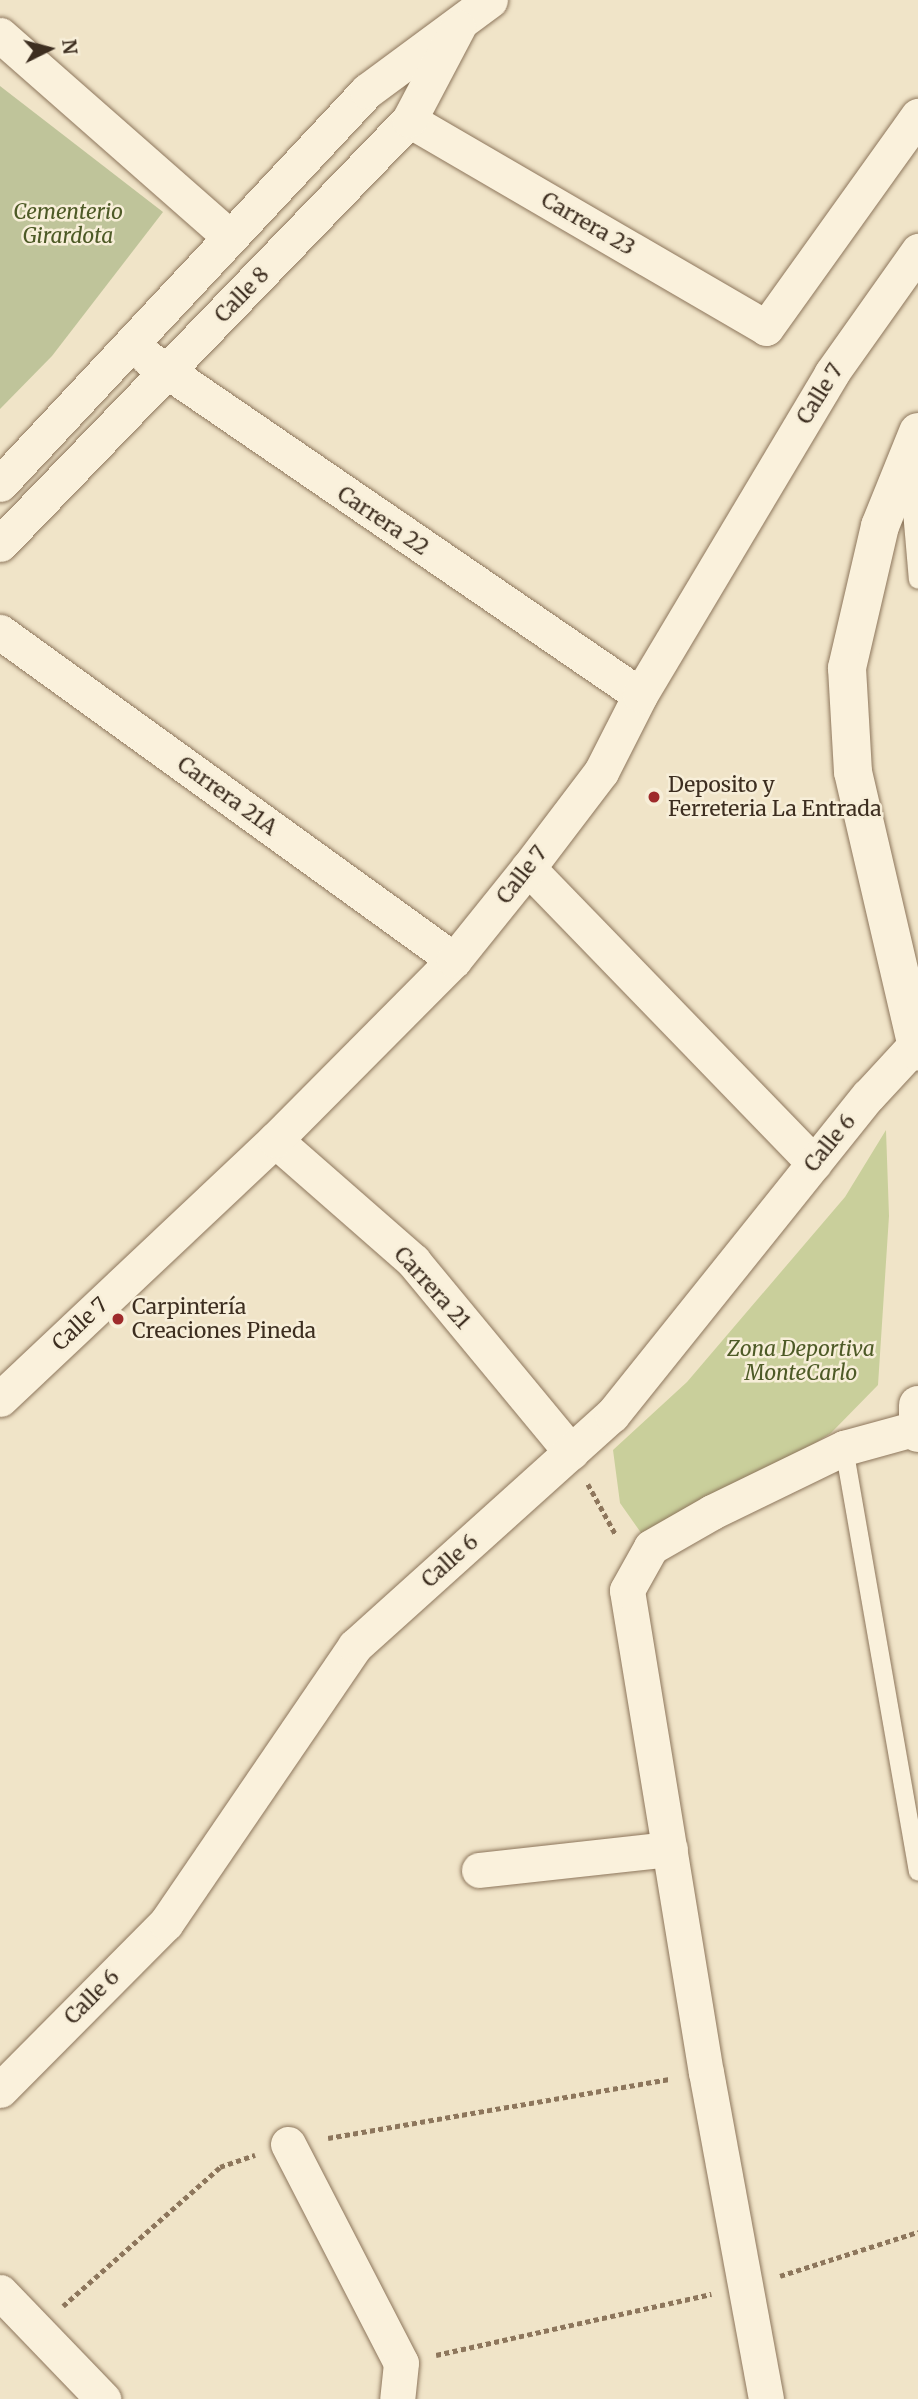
<!DOCTYPE html>
<meta charset="utf-8">
<style>
body{margin:0}
#map{position:relative;width:918px;height:2399px;overflow:hidden;background:#f0e4c8;font-family:Merriweather,serif}
div>[style]{position:absolute}
.green>*{inset:0;background:#c9cf9b}
.cemetery>*{inset:0;background:#bfc49a}
.path>*{height:4.5px;margin-top:-2.25px;transform-origin:0;background:repeating-linear-gradient(90deg,#8d765c 0 5px,transparent 0 8.5px)}
.roads{filter:drop-shadow(0 0 2px #8d765c) drop-shadow(0 0 2px #8d765c)}
.lane>*{height:18px;margin:-9px;padding:0 9px;transform-origin:9px;border-radius:9px;background:#faf1dc}
.street>*{height:35px;margin:-17.5px;padding:0 17.5px;transform-origin:17.5px;border-radius:17.5px;background:#faf1dc}
.secondary>*{height:38px;margin:-19px;padding:0 19px;transform-origin:19px;border-radius:19px;background:#faf1dc}
.dots>*{width:19px;height:19px;translate:-50% -50%;box-sizing:border-box;border:4px solid #f7eed8;border-radius:50%}
span{translate:-50% -50%;white-space:nowrap;text-align:center;line-height:1.15;-webkit-text-stroke:5px #f7eed8;paint-order:stroke}
.park-label{font-size:21px;color:#4d5a26;font-style:italic}
.street-label{font-size:21px;color:#3d2e20}
.poi-label{font-size:21px;color:#3d2e20}
.left{translate:0 -50%;text-align:left}
.north{position:absolute;left:14px;top:14px;width:70px;height:70px;-webkit-text-stroke:5px #f7eed8;paint-order:stroke;rotate:84deg;font-size:19px;font-weight:700;line-height:28px;text-align:center;color:#3d2e20}
.north::after{content:'';display:block;margin:auto;width:24px;height:32px;background:#3d2e20;clip-path:polygon(50% 0,100% 100%,50% 72%,0 100%)}
</style>
<div id="map">
<div class="green">
<i style="clip-path:polygon(886px 1130px,889px 1216px,878px 1385px,831px 1433px,651px 1547px,620px 1503px,613px 1450px,687px 1382px,845px 1197px)"></i>
</div>
<div class="cemetery">
<i style="clip-path:polygon(0 86px,163px 212px,52px 356px,0 409px)"></i>
</div>
<div class="path">
<i style="left:588px;top:1484px;width:58px;rotate:61.2deg"></i>
<i style="left:328px;top:2138px;width:348px;rotate:-9.8deg"></i>
<i style="left:780px;top:2276px;width:145px;rotate:-17.7deg"></i>
<i style="left:63px;top:2306px;width:210px;rotate:-41.5deg"></i>
<i style="left:220px;top:2167px;width:37px;rotate:-19deg"></i>
<i style="left:436px;top:2355px;width:282px;rotate:-12.5deg"></i>
</div>
<div class="roads">
<div class="lane">
<i style="left:909px;top:476px;width:104px;rotate:85.1deg"></i>
<i style="left:844px;top:1448px;width:430px;rotate:80.1deg"></i>
</div>
<div class="street">
<i style="left:0;top:35px;width:303px;rotate:41.3deg"></i>
<i style="left:409px;top:120px;width:413px;rotate:30.2deg"></i>
<i style="left:766px;top:328px;width:261px;rotate:-54.4deg"></i>
<i style="left:148px;top:358px;width:596px;rotate:34.41deg"></i>
<i style="left:0;top:484px;width:538px;rotate:-46.96deg"></i>
<i style="left:367px;top:91px;width:153px;rotate:-36.5deg"></i>
<i style="left:0;top:544px;width:589px;rotate:-46.03deg"></i>
<i style="left:409px;top:120px;width:105px;rotate:-62.2deg"></i>
<i style="left:0;top:632px;width:560px;rotate:35.85deg"></i>
<i style="left:528px;top:868px;width:411px;rotate:45.9deg"></i>
<i style="left:275px;top:1140px;width:184px;rotate:41.2deg"></i>
<i style="left:413px;top:1261px;width:248px;rotate:50.4deg"></i>
<i style="left:0;top:1399px;width:378px;rotate:-43.3deg"></i>
<i style="left:275px;top:1140px;width:254px;rotate:-45.2deg"></i>
<i style="left:454px;top:960px;width:118px;rotate:-51.2deg"></i>
<i style="left:528px;top:868px;width:121px;rotate:-52.8deg"></i>
<i style="left:601px;top:772px;width:86px;rotate:-63.1deg"></i>
<i style="left:640px;top:695px;width:374px;rotate:-59.2deg"></i>
<i style="left:831px;top:374px;width:151px;rotate:-54.7deg"></i>
<i style="left:479px;top:1870px;width:192px;rotate:-6.3deg"></i>
<i style="left:0;top:2090px;width:235px;rotate:-45.2deg"></i>
<i style="left:166px;top:1923px;width:335px;rotate:-55.7deg"></i>
<i style="left:355px;top:1646px;width:346px;rotate:-42deg"></i>
<i style="left:612px;top:1415px;width:409px;rotate:-51.3deg"></i>
<i style="left:868px;top:1096px;width:71px;rotate:-47.3deg"></i>
<i style="left:288px;top:2144px;width:246px;rotate:62.7deg"></i>
<i style="left:401px;top:2363px;width:36px;rotate:96deg"></i>
<i style="left:0;top:2292px;width:149px;rotate:46.1deg"></i>
<i style="left:766px;top:2399px;width:331px;rotate:-100.4deg"></i>
<i style="left:706px;top:2073px;width:489px;rotate:-99.3deg"></i>
<i style="left:627px;top:1590px;width:49px;rotate:-60.8deg"></i>
<i style="left:651px;top:1547px;width:70px;rotate:-29.8deg"></i>
<i style="left:712px;top:1512px;width:147px;rotate:-25.9deg"></i>
<i style="left:844px;top:1448px;width:76px;rotate:-15.3deg"></i>
</div>
<div class="secondary">
<i style="left:918px;top:432px;width:101px;rotate:112deg"></i>
<i style="left:880px;top:526px;width:146px;rotate:103.1deg"></i>
<i style="left:847px;top:668px;width:104px;rotate:86.7deg"></i>
<i style="left:853px;top:772px;width:287px;rotate:76.9deg"></i>
<i style="left:918px;top:1405px;width:28px;rotate:90deg"></i>
</div>
</div>
<div class="dots">
<i style="left:654px;top:797px;background:#9e2a2b"></i>
<i style="left:118px;top:1319px;background:#9e2a2b"></i>
</div>
<div class="park-label">
<span style="left:68px;top:224px">Cementerio<br>Girardota</span>
<span style="left:801px;top:1361px">Zona Deportiva<br>MonteCarlo</span>
</div>
<div class="street-label">
<span style="left:588px;top:224px;rotate:30deg">Carrera 23</span>
<span style="left:242px;top:295px;rotate:-46deg">Calle 8</span>
<span style="left:820px;top:394px;rotate:-58deg">Calle 7</span>
<span style="left:383px;top:521px;rotate:34deg">Carrera 22</span>
<span style="left:227px;top:796px;rotate:36deg">Carrera 21A</span>
<span style="left:522px;top:875px;rotate:-52deg">Calle 7</span>
<span style="left:830px;top:1143px;rotate:-51deg">Calle 6</span>
<span style="left:432px;top:1288px;rotate:48deg">Carrera 21</span>
<span style="left:80px;top:1324px;rotate:-43deg">Calle 7</span>
<span style="left:450px;top:1561px;rotate:-42deg">Calle 6</span>
<span style="left:92px;top:1997px;rotate:-45deg">Calle 6</span>
</div>
<div class="poi-label">
<span class="left" style="left:668px;top:797px">Deposito y<br>Ferreteria La Entrada</span>
<span class="left" style="left:132px;top:1319px">Carpintería<br>Creaciones Pineda</span>
</div>
<div class="north">N</div>
</div>
